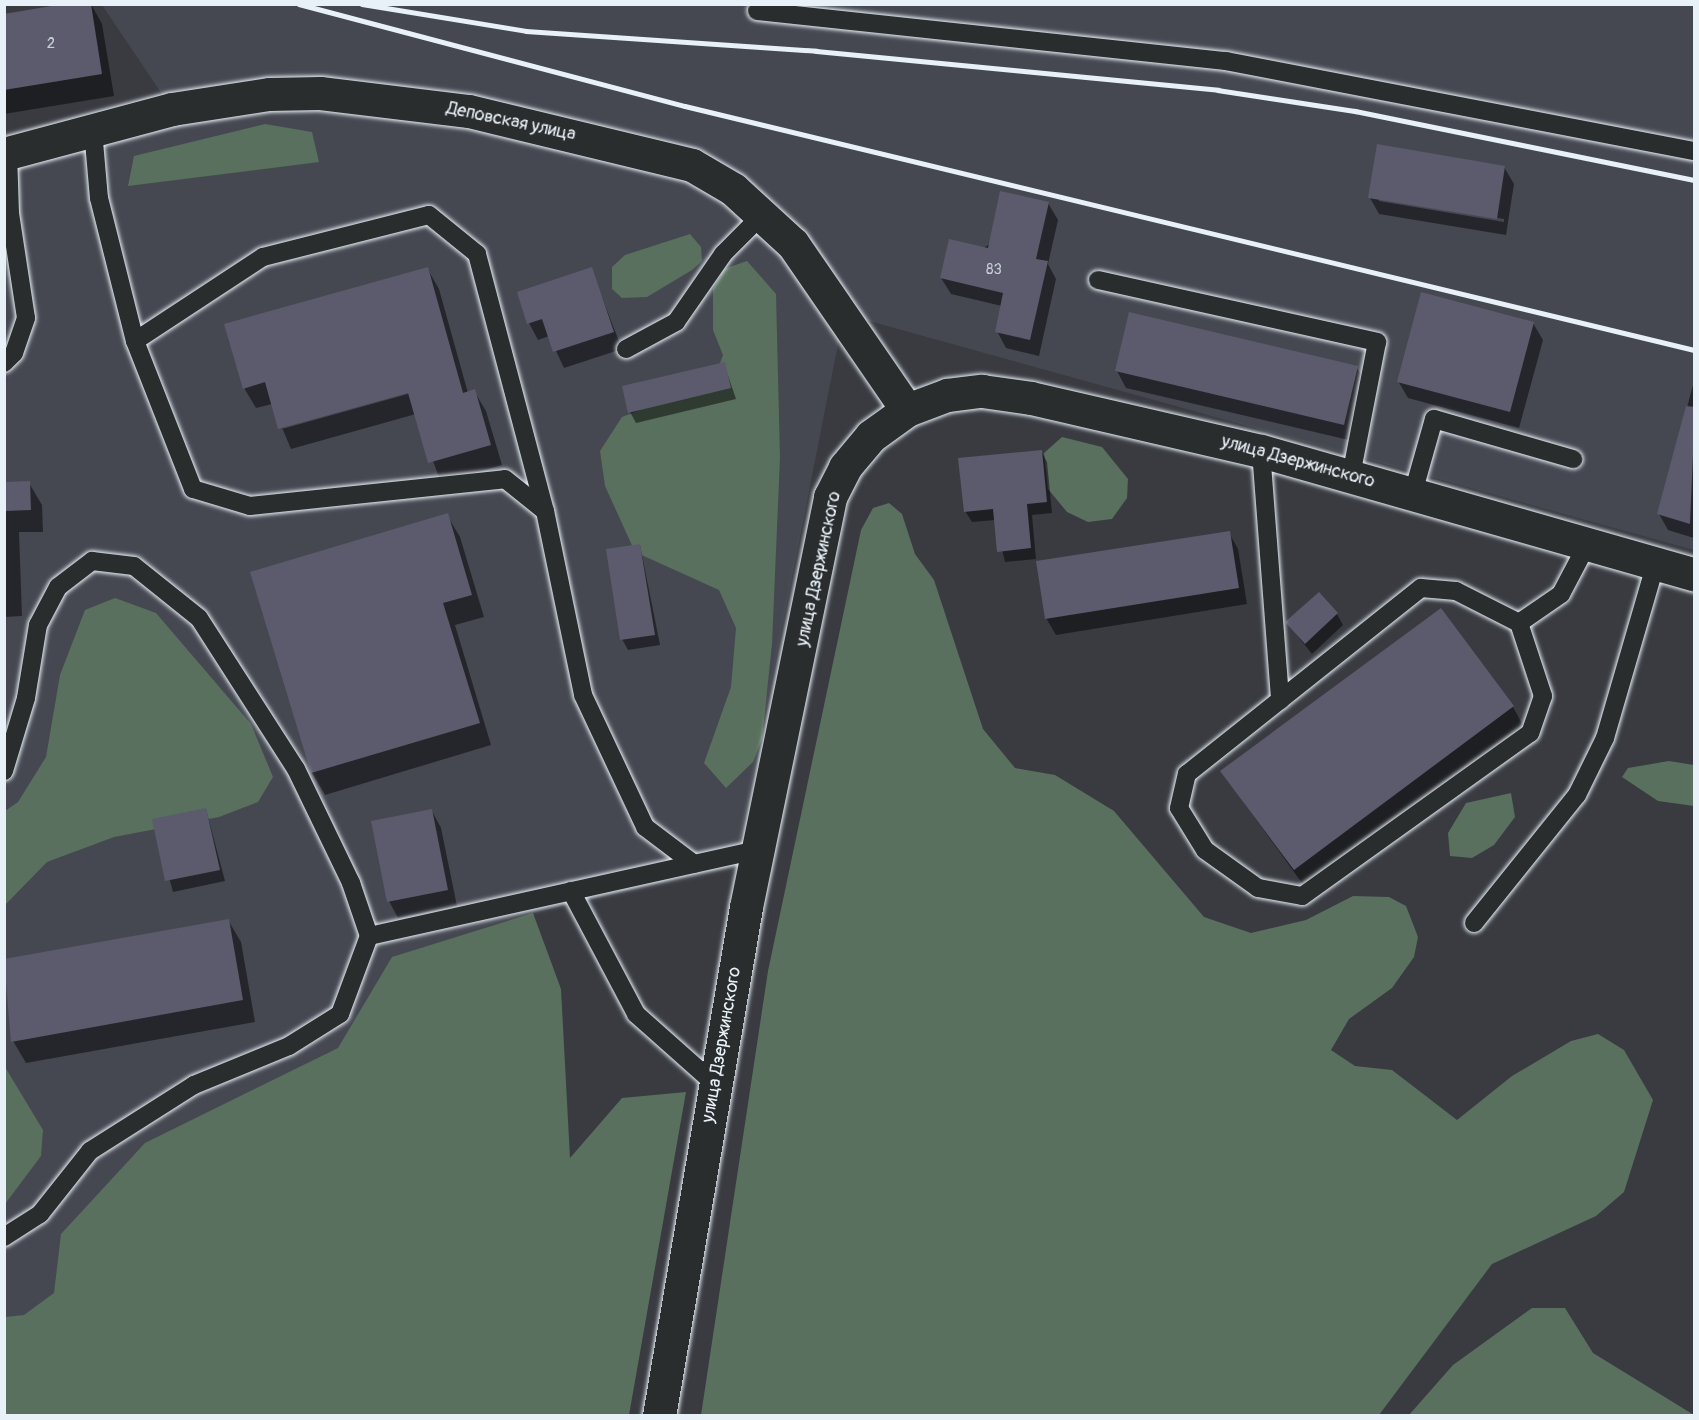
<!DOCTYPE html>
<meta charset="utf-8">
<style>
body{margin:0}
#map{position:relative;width:1699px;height:1420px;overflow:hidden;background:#393b41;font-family:Pangolin,sans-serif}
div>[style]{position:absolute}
.built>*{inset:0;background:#464851}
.green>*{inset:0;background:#58705d}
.shadow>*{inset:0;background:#0007}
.building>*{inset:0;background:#5b5b6d}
.roads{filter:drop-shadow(0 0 2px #e8f1f8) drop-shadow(0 0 2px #e8f1f8)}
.lane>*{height:18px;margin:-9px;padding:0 9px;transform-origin:9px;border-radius:9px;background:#2a2d2e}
.street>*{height:33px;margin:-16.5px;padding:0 16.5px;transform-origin:16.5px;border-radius:16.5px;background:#2a2d2e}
.rail>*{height:4.5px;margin:-2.25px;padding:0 2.25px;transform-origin:2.25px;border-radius:2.25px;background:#e8f1f8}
span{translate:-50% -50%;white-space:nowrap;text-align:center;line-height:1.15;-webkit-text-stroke:4.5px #2a2d2e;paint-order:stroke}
.number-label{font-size:15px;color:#c5ccd5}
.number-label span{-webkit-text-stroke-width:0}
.street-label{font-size:18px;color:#e8f1f8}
.frame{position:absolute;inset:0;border:6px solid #e8f1f8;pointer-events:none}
</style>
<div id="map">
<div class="built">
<i style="clip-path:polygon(102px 5px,1694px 5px,1694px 550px,844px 314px,735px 865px,533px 913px,5px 1392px,5px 154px,172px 109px)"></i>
</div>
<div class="green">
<i style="clip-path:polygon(265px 124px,312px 132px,319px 162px,128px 186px,134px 156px)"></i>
<i style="clip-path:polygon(690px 234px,701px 247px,702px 261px,692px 270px,647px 297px,622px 298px,612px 289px,612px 267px,625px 255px)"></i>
<i style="clip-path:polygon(747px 261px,776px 294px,780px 458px,772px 644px,762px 739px,753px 762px,726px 788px,704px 763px,731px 687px,736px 628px,719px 590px,635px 552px,605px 486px,600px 451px,622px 417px,713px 383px,723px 355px,713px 330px,713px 289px,724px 269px)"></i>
<i style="clip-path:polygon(1062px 437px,1102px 447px,1128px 479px,1127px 498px,1112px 519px,1088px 522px,1067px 512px,1048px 489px,1044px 453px)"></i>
<i style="clip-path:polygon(889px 503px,902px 514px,915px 554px,934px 580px,983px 729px,1015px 768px,1055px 775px,1114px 811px,1204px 917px,1251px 933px,1306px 920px,1353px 896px,1389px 897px,1406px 906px,1418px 937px,1414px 957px,1392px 988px,1349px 1019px,1331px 1050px,1355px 1066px,1392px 1070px,1457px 1120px,1512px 1076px,1571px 1041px,1598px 1034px,1624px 1050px,1653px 1100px,1624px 1192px,1596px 1216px,1492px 1264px,1379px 1415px,701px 1415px,768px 971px,861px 530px,873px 508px)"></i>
<i style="clip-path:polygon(115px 598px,156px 613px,251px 724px,273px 777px,258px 802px,219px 817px,114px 837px,47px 862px,5px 905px,5px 811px,18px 802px,46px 757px,60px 675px,85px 610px)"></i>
<i style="clip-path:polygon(1669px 761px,1694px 765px,1694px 806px,1658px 801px,1622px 777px,1628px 768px)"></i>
<i style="clip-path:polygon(1511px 793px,1515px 817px,1494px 845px,1472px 858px,1450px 856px,1448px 833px,1466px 803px)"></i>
<i style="clip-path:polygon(533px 913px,561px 989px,570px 1158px,622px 1098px,686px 1092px,629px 1415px,5px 1415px,5px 1317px,24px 1315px,54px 1293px,61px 1234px,145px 1143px,338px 1048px,392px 957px)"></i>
<i style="clip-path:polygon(5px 1067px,43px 1130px,41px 1156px,5px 1204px)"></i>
<i style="clip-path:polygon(1532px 1308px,1565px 1308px,1593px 1353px,1694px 1415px,1409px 1415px,1453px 1365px)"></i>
</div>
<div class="shadow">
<i style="clip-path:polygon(91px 4px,102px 24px,114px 96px,4px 114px,4px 16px)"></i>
<i style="clip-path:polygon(evenodd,1504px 167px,1514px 184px,1506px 235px,1379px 214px,1370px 198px,1504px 167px,1379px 198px,1504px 219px,1504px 222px,1379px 201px,1379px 198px)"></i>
<i style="clip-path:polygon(1048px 203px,1058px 220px,1048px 264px,1056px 279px,1039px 356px,1006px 348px,997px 331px,1002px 306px,951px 294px,941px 278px)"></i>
<i style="clip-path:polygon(evenodd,427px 268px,439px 289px,468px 393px,474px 391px,486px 411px,502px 465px,441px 483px,416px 414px,291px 449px,272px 404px,256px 408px,244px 388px,427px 268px,415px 390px,415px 392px,282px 429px,282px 426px,415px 390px)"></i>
<i style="clip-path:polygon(591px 269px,622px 349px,564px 368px,549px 336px,538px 340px,529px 323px)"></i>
<i style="clip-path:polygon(1533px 323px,1543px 340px,1519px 428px,1408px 398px,1398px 381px)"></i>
<i style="clip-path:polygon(724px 364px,736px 399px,636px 423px,630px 412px)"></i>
<i style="clip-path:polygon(1357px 368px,1367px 384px,1353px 441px,1126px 388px,1117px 371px)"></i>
<i style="clip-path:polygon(1694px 381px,1694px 538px,1668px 530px,1659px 514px)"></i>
<i style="clip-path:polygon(1041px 451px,1047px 462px,1052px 513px,1032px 515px,1036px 559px,1005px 562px,995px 520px,972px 522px,965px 511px)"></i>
<i style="clip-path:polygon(29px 483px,42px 505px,43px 532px,19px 532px,22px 616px,4px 617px,4px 484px)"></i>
<i style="clip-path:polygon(447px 515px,460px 537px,484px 617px,455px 625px,491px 745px,325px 795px,312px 773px,252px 573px)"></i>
<i style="clip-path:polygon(1229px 533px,1238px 549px,1247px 604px,1056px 635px,1046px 618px)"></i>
<i style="clip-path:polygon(640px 545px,660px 645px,628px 650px,622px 639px)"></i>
<i style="clip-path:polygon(1337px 614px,1343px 625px,1312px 654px,1287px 623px)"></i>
<i style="clip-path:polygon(1513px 707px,1525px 729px,1307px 890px,1222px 772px)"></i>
<i style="clip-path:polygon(206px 809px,225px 881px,173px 892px,154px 820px)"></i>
<i style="clip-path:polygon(432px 811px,441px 828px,457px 906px,398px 918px,389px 901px)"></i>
<i style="clip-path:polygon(228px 920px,241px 942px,255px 1022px,26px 1063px,13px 1041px,4px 960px)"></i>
</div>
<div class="building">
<i style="clip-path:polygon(63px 4px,91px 4px,102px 74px,4px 90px,4px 14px)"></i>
<i style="clip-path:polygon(1377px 144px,1505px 166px,1497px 219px,1368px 198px)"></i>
<i style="clip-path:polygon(1000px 191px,1049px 202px,1036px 259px,1048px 261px,1030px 340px,995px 332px,1003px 293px,940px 278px,949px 239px,988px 248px)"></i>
<i style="clip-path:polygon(428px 267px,463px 393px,475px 389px,491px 445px,428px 463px,408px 393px,278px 429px,265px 382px,243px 389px,224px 324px)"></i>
<i style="clip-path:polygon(592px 267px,614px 332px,553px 352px,542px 319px,527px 324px,517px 292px)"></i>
<i style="clip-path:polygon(1421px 292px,1534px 322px,1510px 412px,1397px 382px)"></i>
<i style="clip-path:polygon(1129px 312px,1358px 366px,1344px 425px,1115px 371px)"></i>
<i style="clip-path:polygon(725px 362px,731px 388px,628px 413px,622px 386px)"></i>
<i style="clip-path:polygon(1686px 406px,1695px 407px,1690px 524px,1657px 514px)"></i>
<i style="clip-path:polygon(1042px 450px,1047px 502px,1027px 504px,1031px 548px,997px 552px,993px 509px,964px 512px,958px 458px)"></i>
<i style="clip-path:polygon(30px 481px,31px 510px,4px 511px,4px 482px)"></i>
<i style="clip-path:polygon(448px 513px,472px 595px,443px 603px,480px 723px,311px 773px,250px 572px)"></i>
<i style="clip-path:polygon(1230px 531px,1239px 588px,1045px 619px,1036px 561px)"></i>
<i style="clip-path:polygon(640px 544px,655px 635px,620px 640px,606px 549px)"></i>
<i style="clip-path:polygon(1319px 592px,1338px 613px,1305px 644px,1285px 622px)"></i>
<i style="clip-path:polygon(1441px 608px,1514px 706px,1294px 870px,1220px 771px)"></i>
<i style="clip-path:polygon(206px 808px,220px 870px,165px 881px,152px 819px)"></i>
<i style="clip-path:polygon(432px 809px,448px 890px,387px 902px,371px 821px)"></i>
<i style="clip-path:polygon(229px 919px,243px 1000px,11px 1042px,4px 959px)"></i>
</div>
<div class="roads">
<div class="lane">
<i style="left:757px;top:11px;width:472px;rotate:6.1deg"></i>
<i style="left:1226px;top:61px;width:477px;rotate:10.9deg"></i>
<i style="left:93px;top:130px;width:68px;rotate:85deg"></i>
<i style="left:99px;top:198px;width:147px;rotate:75.9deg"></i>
<i style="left:135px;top:341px;width:159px;rotate:68.6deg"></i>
<i style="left:193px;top:489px;width:59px;rotate:16.6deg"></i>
<i style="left:250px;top:506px;width:256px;rotate:-6deg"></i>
<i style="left:505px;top:479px;width:51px;rotate:38.7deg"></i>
<i style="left:545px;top:511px;width:188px;rotate:78.3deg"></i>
<i style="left:583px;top:695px;width:146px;rotate:64.8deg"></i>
<i style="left:645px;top:827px;width:61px;rotate:37.1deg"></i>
<i style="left:1098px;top:280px;width:286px;rotate:12.5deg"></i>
<i style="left:1377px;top:342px;width:136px;rotate:101deg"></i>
<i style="left:135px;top:341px;width:153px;rotate:-33.3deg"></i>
<i style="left:263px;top:257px;width:171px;rotate:-14.2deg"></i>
<i style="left:429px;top:215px;width:62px;rotate:39.1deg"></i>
<i style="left:477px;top:254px;width:266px;rotate:75.2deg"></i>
<i style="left:626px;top:349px;width:57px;rotate:-28.4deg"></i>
<i style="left:676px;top:322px;width:83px;rotate:-55.3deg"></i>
<i style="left:723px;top:254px;width:57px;rotate:-45deg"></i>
<i style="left:4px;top:363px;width:14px;rotate:-45deg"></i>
<i style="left:14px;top:353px;width:37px;rotate:-71deg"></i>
<i style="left:26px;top:318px;width:106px;rotate:-98.7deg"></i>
<i style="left:10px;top:213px;width:61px;rotate:-91.9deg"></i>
<i style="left:1261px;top:451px;width:250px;rotate:85.6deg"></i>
<i style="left:1413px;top:493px;width:77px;rotate:-74.2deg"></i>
<i style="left:1434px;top:419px;width:145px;rotate:16.1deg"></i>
<i style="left:1519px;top:623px;width:77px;rotate:71.8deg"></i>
<i style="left:1543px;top:696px;width:39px;rotate:109deg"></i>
<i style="left:1530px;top:733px;width:280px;rotate:144.4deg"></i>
<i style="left:1302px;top:896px;width:45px;rotate:-169.7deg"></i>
<i style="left:1258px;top:888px;width:65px;rotate:-144.4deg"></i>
<i style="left:1205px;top:850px;width:49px;rotate:-121.8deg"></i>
<i style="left:1179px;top:808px;width:35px;rotate:-77deg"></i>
<i style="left:1187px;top:774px;width:299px;rotate:-38.5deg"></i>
<i style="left:1421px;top:588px;width:35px;rotate:5deg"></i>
<i style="left:1456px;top:591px;width:71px;rotate:26.9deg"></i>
<i style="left:1519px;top:623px;width:51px;rotate:-34.6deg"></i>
<i style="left:1561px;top:594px;width:60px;rotate:-62.2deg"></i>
<i style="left:4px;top:771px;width:76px;rotate:-73.2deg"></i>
<i style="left:26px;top:698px;width:74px;rotate:-80.7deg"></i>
<i style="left:38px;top:625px;width:43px;rotate:-62.2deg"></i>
<i style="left:58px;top:587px;width:43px;rotate:-37.4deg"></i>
<i style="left:92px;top:561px;width:42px;rotate:6.8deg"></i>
<i style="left:134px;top:566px;width:83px;rotate:38.7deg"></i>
<i style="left:199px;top:618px;width:179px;rotate:57.3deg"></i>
<i style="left:296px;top:769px;width:127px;rotate:64.2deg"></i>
<i style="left:351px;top:883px;width:56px;rotate:71.2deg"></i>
<i style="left:369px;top:936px;width:83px;rotate:110.4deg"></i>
<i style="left:340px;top:1014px;width:60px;rotate:147.9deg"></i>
<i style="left:289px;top:1046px;width:103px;rotate:157.7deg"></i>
<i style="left:194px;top:1085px;width:123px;rotate:147.6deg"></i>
<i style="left:90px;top:1151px;width:80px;rotate:128.4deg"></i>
<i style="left:40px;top:1214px;width:43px;rotate:147.4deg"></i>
<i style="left:571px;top:891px;width:139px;rotate:62.1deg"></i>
<i style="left:636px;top:1014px;width:107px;rotate:41.6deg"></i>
<i style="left:1474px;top:923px;width:164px;rotate:-51.2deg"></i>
<i style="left:1577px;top:795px;width:64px;rotate:-63.8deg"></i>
<i style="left:1605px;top:738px;width:183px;rotate:-73.8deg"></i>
<i style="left:369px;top:936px;width:401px;rotate:-12.5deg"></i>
</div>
<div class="street">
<i style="left:4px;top:154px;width:174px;rotate:-15deg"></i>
<i style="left:172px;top:109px;width:98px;rotate:-8.8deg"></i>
<i style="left:269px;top:94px;width:51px;rotate:-1.1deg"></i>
<i style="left:320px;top:93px;width:150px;rotate:6.9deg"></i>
<i style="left:469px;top:111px;width:229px;rotate:13.6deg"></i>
<i style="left:692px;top:165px;width:48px;rotate:30.3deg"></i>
<i style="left:733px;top:189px;width:81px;rotate:42.5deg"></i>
<i style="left:793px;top:244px;width:201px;rotate:55.5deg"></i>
<i style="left:659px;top:1416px;width:516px;rotate:-80.3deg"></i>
<i style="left:746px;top:907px;width:419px;rotate:-78.4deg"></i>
<i style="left:830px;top:497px;width:34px;rotate:-63deg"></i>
<i style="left:845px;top:467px;width:40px;rotate:-50deg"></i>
<i style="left:871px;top:436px;width:44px;rotate:-35.8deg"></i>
<i style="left:907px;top:410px;width:43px;rotate:-20.6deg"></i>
<i style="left:947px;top:395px;width:35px;rotate:-7deg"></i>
<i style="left:982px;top:391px;width:49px;rotate:8.1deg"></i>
<i style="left:1031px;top:398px;width:236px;rotate:13deg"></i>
<i style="left:1261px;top:451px;width:450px;rotate:15.9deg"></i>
</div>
</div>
<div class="rail">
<i style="left:299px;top:4px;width:399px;rotate:14.8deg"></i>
<i style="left:685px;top:106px;width:1038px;rotate:13.59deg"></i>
<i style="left:362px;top:4px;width:166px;rotate:9.3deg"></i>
<i style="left:526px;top:31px;width:291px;rotate:3.9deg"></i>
<i style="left:816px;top:51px;width:404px;rotate:5.5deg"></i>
<i style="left:1218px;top:90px;width:139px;rotate:8.7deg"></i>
<i style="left:1355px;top:111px;width:346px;rotate:11.5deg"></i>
</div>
<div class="number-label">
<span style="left:51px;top:44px">2</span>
<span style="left:994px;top:270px">83</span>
</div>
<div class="street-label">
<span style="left:511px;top:122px;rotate:12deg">Деповская улица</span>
<span style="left:1298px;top:462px;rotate:15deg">улица Дзержинского</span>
<span style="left:819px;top:569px;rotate:-78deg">улица Дзержинского</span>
<span style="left:722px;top:1045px;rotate:-80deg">улица Дзержинского</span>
</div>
<div class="frame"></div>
</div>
